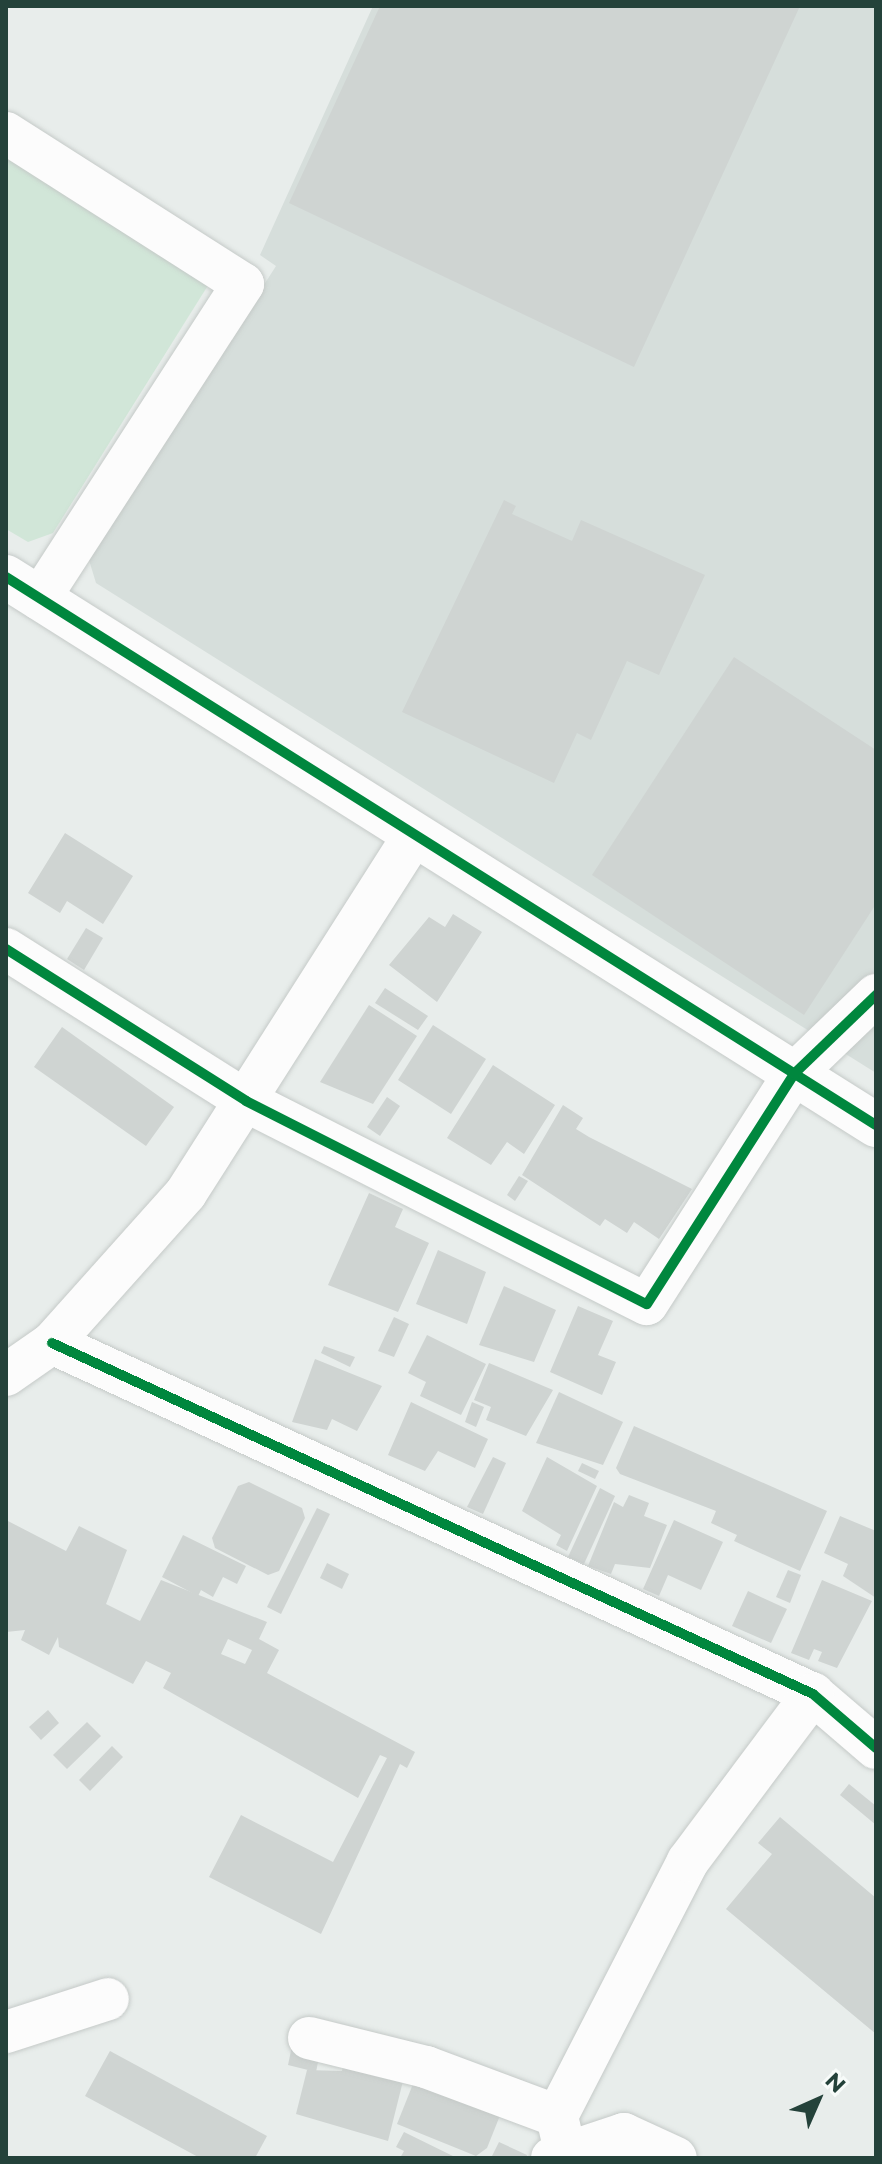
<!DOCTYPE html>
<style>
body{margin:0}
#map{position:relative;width:882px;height:2164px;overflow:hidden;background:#e8edeb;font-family:Montserrat,sans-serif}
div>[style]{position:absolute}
.built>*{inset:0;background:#d6dedb}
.green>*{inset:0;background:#d1e6d8}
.building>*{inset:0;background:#cfd4d2}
.roads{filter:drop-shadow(0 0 2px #c5cac8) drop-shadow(0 0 2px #c5cac8)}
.minor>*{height:42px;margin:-21px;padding:0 21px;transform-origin:21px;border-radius:21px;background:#fcfcfc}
.tertiary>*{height:44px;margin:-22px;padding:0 22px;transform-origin:22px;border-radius:22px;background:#fcfcfc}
.cycleway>*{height:10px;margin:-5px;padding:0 5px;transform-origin:5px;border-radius:5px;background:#00873e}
span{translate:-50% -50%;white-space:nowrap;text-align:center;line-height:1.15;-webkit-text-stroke:7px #f7fbf9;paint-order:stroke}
.frame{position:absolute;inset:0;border:8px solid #24423a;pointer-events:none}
.north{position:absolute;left:778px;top:2060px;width:80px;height:80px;-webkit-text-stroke:6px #f7fbf9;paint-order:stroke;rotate:45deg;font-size:22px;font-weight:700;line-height:32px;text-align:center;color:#24423a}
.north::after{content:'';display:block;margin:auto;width:28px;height:36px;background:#24423a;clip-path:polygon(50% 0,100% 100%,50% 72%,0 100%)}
</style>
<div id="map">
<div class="built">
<i style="clip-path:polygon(373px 6px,876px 6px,876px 1073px,96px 583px,89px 560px,276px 266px,260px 255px)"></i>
</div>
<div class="green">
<i style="clip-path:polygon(6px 149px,212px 279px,53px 533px,28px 542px,6px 529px)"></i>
</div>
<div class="building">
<i style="clip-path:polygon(380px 6px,800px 6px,634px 367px,289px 203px)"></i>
<i style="clip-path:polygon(504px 500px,516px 506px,512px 514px,572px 541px,581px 520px,705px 575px,659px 675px,627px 661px,591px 740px,577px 733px,554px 783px,402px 712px)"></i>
<i style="clip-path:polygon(734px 657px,876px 750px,876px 904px,804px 1015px,592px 875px)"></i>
<i style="clip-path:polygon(65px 833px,133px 876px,103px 924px,67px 901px,60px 913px,28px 893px)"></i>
<i style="clip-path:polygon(453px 914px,482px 932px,437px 1002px,389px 965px,429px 917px,445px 927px)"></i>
<i style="clip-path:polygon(86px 928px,103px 938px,84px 970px,67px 959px)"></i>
<i style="clip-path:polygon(385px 988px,428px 1016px,418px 1030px,375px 1003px)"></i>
<i style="clip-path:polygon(369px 1005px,417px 1036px,373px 1104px,320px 1082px)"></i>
<i style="clip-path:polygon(433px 1025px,486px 1059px,451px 1114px,398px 1080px)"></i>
<i style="clip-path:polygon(62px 1027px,174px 1107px,146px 1146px,34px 1067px)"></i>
<i style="clip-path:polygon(493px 1065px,555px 1105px,524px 1154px,507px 1142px,491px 1165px,447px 1138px)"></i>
<i style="clip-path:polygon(387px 1097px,400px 1106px,380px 1136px,367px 1127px)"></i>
<i style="clip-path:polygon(563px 1105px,583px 1118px,576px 1129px,589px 1137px,692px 1189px,659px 1239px,634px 1222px,627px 1233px,605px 1219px,600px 1226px,522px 1175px)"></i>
<i style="clip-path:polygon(519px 1176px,528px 1181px,515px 1201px,507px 1195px)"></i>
<i style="clip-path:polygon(369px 1193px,403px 1209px,395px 1227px,429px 1243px,398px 1312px,328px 1285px)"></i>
<i style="clip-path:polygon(438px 1250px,486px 1272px,467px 1324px,416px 1304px)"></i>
<i style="clip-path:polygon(504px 1286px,556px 1310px,534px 1362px,479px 1345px)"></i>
<i style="clip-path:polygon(578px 1306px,613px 1321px,598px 1355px,616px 1362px,602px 1395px,550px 1372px)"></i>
<i style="clip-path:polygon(394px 1317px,409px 1324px,394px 1357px,378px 1351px)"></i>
<i style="clip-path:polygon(427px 1335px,486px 1364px,461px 1415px,420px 1396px,426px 1382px,408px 1373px)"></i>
<i style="clip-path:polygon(324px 1346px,355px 1357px,350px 1367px,321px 1353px)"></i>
<i style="clip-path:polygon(315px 1359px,382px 1386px,357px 1431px,332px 1419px,327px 1430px,292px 1422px)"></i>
<i style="clip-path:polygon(489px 1363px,553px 1390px,526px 1436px,486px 1420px,491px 1407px,474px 1400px)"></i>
<i style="clip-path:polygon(559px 1392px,623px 1422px,603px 1465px,536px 1443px)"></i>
<i style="clip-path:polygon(411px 1402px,488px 1439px,475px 1468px,438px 1451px,425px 1471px,388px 1455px)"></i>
<i style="clip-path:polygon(472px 1402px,484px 1407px,476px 1427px,465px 1422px)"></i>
<i style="clip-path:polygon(634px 1426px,827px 1511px,800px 1571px,734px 1541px,737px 1535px,711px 1523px,716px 1511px,620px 1474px,616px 1468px)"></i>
<i style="clip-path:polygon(493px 1457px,506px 1463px,483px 1514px,467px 1507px)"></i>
<i style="clip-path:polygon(547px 1457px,597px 1486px,567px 1551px,556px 1545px,561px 1535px,522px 1511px)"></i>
<i style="clip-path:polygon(582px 1463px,599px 1471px,595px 1479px,578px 1471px)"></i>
<i style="clip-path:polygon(249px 1482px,302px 1508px,305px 1518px,279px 1571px,268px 1575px,215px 1548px,212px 1538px,238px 1486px)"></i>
<i style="clip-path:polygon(600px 1488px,615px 1496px,584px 1564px,568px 1557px)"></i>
<i style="clip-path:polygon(629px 1495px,649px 1503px,644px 1516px,667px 1525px,650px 1568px,615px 1564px,611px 1574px,588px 1566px,614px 1502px,623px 1507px)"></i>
<i style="clip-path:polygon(317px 1508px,330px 1514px,281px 1614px,267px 1607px)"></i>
<i style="clip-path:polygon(840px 1516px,876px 1531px,876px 1598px,843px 1576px,848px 1564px,824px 1553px)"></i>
<i style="clip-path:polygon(evenodd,6px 1520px,66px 1551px,79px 1526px,127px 1550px,106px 1604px,140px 1621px,161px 1580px,267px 1622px,259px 1639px,279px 1650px,267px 1673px,415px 1752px,407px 1768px,400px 1764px,321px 1934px,209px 1877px,241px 1815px,333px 1862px,387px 1758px,380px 1755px,358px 1798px,163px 1688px,171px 1673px,146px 1661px,133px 1684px,59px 1647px,58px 1637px,49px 1655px,21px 1640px,25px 1630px,6px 1632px,6px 1520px,228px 1639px,252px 1650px,245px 1664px,221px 1654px,228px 1639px)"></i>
<i style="clip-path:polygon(674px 1520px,723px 1542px,701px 1590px,668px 1575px,659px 1596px,643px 1589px)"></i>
<i style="clip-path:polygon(183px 1535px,246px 1566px,237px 1584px,223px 1577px,213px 1597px,201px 1590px,198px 1596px,162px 1577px)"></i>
<i style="clip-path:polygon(327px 1563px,349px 1574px,342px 1589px,320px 1578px)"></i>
<i style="clip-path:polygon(788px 1570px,801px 1575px,790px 1603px,776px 1597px)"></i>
<i style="clip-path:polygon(822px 1580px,872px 1601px,837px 1668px,818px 1661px,822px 1652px,814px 1649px,809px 1660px,791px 1653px)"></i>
<i style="clip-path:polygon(748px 1591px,787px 1609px,771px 1643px,732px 1626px)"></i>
<i style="clip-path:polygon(48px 1710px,59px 1723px,41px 1740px,29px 1727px)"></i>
<i style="clip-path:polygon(87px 1722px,101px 1736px,67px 1769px,53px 1755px)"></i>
<i style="clip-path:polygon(112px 1746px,123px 1757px,90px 1791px,79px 1780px)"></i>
<i style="clip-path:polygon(849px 1784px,876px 1806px,876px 1825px,840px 1795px)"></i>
<i style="clip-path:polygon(780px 1817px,876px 1898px,876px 2034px,726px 1909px,772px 1854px,758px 1843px)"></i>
<i style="clip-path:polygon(292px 2046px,320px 2052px,316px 2072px,288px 2065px)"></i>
<i style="clip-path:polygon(110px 2051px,267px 2136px,255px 2158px,200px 2158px,85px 2096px)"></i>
<i style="clip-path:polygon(344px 2061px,405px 2073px,388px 2141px,296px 2114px,307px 2070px,342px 2071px)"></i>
<i style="clip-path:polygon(415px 2079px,501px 2113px,487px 2148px,476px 2156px,397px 2124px)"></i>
<i style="clip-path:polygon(404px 2132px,457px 2158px,400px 2158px,404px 2151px,396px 2147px)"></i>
<i style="clip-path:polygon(499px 2142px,527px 2155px,526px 2158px,491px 2158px)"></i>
</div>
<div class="roads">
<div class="minor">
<i style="left:6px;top:133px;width:281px;rotate:32.5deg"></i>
<i style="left:243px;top:284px;width:375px;rotate:122.9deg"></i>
<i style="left:6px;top:949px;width:284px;rotate:32.3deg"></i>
<i style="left:246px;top:1101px;width:449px;rotate:26.9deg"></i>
<i style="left:647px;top:1304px;width:273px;rotate:-57.4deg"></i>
<i style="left:794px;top:1074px;width:114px;rotate:-43.9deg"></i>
<i style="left:52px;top:1343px;width:838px;rotate:24.76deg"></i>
<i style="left:813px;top:1694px;width:83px;rotate:40.6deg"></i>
<i style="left:6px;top:1375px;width:56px;rotate:-34.8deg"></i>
<i style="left:52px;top:1343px;width:201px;rotate:-48.2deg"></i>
<i style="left:186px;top:1193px;width:424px;rotate:-57.5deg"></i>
<i style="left:6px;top:2032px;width:107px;rotate:-17.9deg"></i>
<i style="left:309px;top:2038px;width:121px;rotate:13.9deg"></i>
<i style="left:426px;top:2067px;width:140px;rotate:20.5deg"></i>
<i style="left:565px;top:2151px;width:36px;rotate:-103deg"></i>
<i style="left:557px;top:2116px;width:287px;rotate:-62.8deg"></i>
<i style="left:688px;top:1861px;width:209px;rotate:-53.2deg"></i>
<i style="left:552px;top:2158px;width:76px;rotate:-18.4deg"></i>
<i style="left:624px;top:2134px;width:57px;rotate:24.8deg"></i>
</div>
<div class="tertiary">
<i style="left:6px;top:577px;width:1028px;rotate:32.21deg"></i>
</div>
</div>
<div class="cycleway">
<i style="left:6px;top:577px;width:1028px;rotate:32.21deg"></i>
<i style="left:6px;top:949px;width:284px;rotate:32.3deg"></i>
<i style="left:246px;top:1101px;width:449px;rotate:26.9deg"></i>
<i style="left:647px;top:1304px;width:273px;rotate:-57.4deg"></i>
<i style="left:794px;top:1074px;width:114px;rotate:-43.9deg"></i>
<i style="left:52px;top:1343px;width:838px;rotate:24.76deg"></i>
<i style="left:813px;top:1694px;width:83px;rotate:40.6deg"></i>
</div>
<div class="frame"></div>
<div class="north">N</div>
</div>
